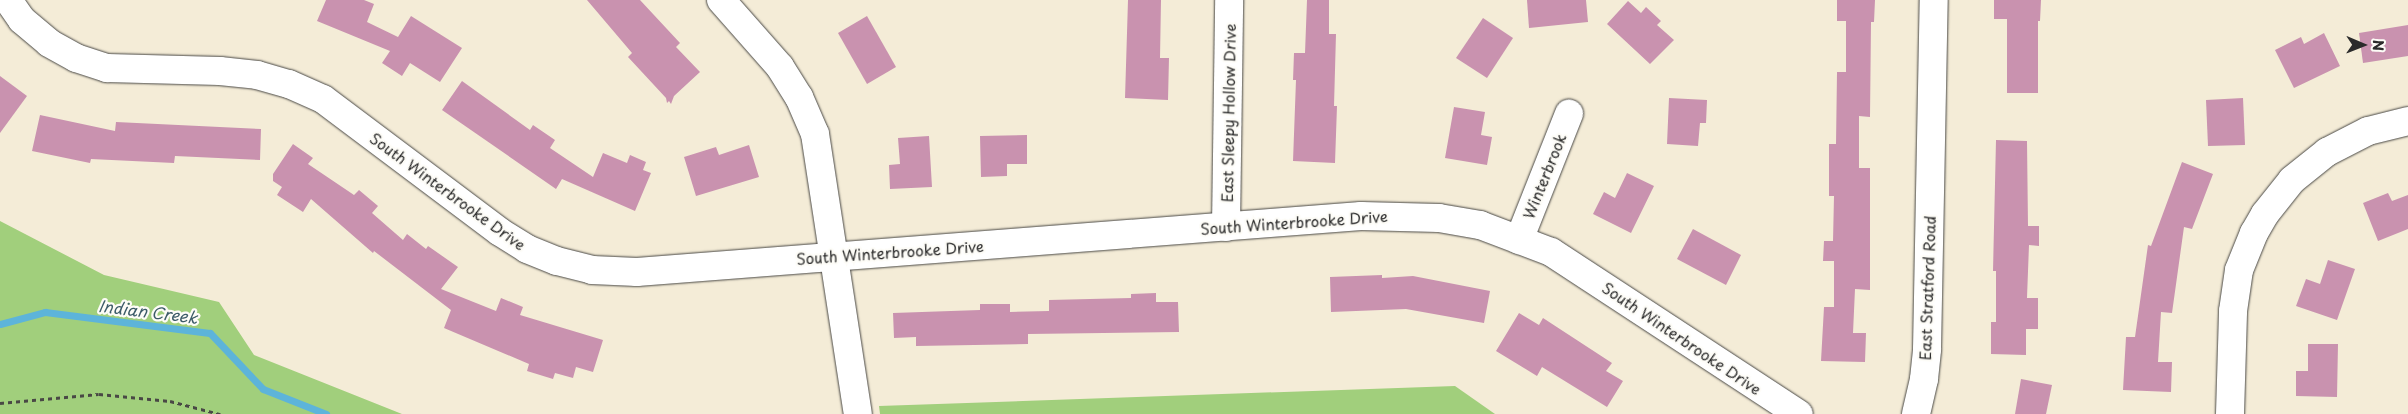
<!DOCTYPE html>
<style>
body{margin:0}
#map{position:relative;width:2408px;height:414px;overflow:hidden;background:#f4ecd7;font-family:"Playpen Sans",sans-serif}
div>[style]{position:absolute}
.green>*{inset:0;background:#a1cf7c}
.stream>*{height:7px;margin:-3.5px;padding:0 3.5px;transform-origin:3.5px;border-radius:3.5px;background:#5db4da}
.building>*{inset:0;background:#c992af}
.path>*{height:3px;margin-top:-1.5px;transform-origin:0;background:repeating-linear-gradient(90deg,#494845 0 4px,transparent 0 8px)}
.roads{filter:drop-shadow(0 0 1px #494845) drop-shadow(0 0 1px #494845)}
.minor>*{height:28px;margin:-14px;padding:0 14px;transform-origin:14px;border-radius:14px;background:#fff}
span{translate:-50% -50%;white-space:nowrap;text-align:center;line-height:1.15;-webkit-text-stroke:4.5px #fdfcf7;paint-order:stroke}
.street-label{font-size:15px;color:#2b2b2b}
.water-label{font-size:16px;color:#3c5b68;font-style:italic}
.north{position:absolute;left:2338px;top:20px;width:50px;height:50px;-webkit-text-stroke:4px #fdfcf7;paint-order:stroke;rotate:91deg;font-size:14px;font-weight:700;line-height:20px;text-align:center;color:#2b2b2b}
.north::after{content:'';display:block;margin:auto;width:18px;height:22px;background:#2b2b2b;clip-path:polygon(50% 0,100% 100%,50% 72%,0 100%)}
</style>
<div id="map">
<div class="green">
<i style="clip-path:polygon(0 221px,104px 275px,219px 302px,254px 355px,402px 414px,0 414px)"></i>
<i style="clip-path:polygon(1455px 386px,1495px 414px,880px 414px,879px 406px)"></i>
</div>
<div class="stream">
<i style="left:0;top:324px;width:47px;rotate:-14.9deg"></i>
<i style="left:45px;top:312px;width:166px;rotate:7.3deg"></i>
<i style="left:210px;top:333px;width:77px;rotate:46.6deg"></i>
<i style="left:263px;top:389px;width:68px;rotate:21.6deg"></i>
</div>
<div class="building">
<i style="clip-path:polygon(326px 0,364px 0,374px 4px,367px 22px,398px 37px,411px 16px,462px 48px,440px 82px,410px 63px,402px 76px,382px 63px,390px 51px,317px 21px)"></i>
<i style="clip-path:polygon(587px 0,640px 0,680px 43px,676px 47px,700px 72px,674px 96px,671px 104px,669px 101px,667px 103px,666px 98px,628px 57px,632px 53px)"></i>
<i style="clip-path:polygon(1128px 0,1161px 0,1160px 58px,1169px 58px,1168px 100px,1125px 98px)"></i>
<i style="clip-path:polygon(1307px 0,1329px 0,1329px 34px,1336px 34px,1334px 106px,1337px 106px,1335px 163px,1293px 161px,1296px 80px,1293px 80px,1294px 53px,1305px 53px)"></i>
<i style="clip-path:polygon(1527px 0,1586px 0,1588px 22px,1529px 28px)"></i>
<i style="clip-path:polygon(1837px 0,1875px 0,1874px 22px,1871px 22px,1870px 117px,1859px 116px,1859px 168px,1870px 168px,1870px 290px,1855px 289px,1853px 333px,1866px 333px,1865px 362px,1821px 361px,1824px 307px,1834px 307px,1834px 261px,1823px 261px,1824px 241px,1833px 241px,1834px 196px,1829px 196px,1829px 144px,1836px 144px,1837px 72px,1846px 72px,1846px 21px,1837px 21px)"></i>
<i style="clip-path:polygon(1994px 0,2041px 0,2040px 21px,2038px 21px,2038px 93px,2007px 93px,2007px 19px,1994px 19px)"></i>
<i style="clip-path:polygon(1628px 1px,1641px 13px,1646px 7px,1661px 21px,1657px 25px,1674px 40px,1650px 64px,1607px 24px)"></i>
<i style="clip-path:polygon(867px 16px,896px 67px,867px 84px,838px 33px)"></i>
<i style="clip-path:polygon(1483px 18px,1513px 38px,1487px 78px,1456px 58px)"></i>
<i style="clip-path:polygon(2408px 25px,2408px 56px,2363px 63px,2359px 33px)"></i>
<i style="clip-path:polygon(2324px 33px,2340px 66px,2294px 88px,2275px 50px,2301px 37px,2304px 44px)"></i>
<i style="clip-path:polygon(0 76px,27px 96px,0 133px)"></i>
<i style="clip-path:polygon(462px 81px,530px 130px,533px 125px,555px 140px,550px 148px,593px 177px,603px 153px,627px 163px,630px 155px,646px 162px,643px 170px,651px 173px,635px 211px,562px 179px,556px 189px,442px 110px)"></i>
<i style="clip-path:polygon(1669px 98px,1707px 100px,1706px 123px,1700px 123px,1698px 146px,1667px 144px)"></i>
<i style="clip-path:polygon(2243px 98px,2245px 145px,2208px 146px,2206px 100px)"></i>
<i style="clip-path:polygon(1454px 107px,1485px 112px,1481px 135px,1492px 137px,1487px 165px,1445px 158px)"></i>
<i style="clip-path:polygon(40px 115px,115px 131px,116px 122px,261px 129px,260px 160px,175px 156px,174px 163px,91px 159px,90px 163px,32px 151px)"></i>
<i style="clip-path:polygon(1027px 135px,1027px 164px,1007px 164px,1007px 176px,981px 177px,980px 136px)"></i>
<i style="clip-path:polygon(929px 136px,932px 187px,890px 189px,889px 165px,900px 164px,898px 138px)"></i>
<i style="clip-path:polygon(1996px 140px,2027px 141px,2028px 226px,2039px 226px,2039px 246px,2029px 245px,2027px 298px,2038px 298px,2038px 329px,2026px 329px,2026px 355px,1991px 354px,1991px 322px,1996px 322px,1996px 271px,1993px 271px)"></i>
<i style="clip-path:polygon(293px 144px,313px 158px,308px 164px,354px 195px,359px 190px,378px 206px,372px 213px,403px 240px,407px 234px,426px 249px,428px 246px,458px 267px,441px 289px,496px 311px,501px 298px,523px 307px,520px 315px,603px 340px,593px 372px,576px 367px,573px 378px,555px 373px,553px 379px,527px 371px,529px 364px,444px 328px,451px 310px,374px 251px,373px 253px,311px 199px,303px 212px,277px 195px,282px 187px,273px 181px,273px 174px)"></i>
<i style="clip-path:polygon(749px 145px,759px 177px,696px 196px,684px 157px,716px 147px,719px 155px)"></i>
<i style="clip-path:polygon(2182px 162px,2213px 174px,2192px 229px,2184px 227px,2172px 313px,2161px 312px,2158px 362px,2172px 362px,2171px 392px,2123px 390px,2126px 337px,2135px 337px,2148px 245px,2151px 246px)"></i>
<i style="clip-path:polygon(1627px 173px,1654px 186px,1631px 233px,1593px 214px,1604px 192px,1615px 198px)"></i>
<i style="clip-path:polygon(2388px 193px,2392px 201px,2408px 195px,2408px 229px,2378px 241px,2363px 203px)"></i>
<i style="clip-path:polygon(1693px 229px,1741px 255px,1726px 285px,1677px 259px)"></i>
<i style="clip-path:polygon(2328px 260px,2355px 269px,2337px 320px,2296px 306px,2306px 279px,2320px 284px)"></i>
<i style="clip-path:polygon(1382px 275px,1382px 278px,1413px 276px,1490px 291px,1484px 323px,1406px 309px,1331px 312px,1330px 277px)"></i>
<i style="clip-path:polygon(1156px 293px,1156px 302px,1178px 302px,1179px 332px,1028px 334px,1028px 344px,916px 346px,916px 337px,894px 338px,893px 313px,980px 310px,980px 304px,1010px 304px,1010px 312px,1049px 311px,1049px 300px,1131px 298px,1131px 294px)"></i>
<i style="clip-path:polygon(1519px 313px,1539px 325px,1543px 318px,1612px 363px,1606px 371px,1623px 381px,1607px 407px,1542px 367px,1537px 376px,1496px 351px)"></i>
<i style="clip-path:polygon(2308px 344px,2338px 344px,2337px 397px,2296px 396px,2296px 371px,2308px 371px)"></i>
<i style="clip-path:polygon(2021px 379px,2052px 385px,2046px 414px,2015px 414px)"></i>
</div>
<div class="path">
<i style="left:0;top:403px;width:99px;rotate:-5.2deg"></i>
<i style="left:99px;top:394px;width:71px;rotate:5.6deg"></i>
<i style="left:170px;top:401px;width:52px;rotate:14.6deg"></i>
</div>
<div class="roads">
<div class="minor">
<i style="left:8px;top:0;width:24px;rotate:55deg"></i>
<i style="left:22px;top:20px;width:35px;rotate:40deg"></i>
<i style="left:49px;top:43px;width:31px;rotate:29deg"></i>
<i style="left:76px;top:58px;width:33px;rotate:18deg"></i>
<i style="left:107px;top:68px;width:113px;rotate:1.5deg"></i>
<i style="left:220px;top:71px;width:37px;rotate:6deg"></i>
<i style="left:257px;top:75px;width:33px;rotate:16deg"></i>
<i style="left:289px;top:84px;width:37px;rotate:24deg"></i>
<i style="left:323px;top:99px;width:221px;rotate:36.9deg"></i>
<i style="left:500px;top:232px;width:32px;rotate:32deg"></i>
<i style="left:527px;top:249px;width:32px;rotate:22deg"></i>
<i style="left:557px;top:261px;width:36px;rotate:14deg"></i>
<i style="left:592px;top:270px;width:45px;rotate:2.5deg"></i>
<i style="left:637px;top:272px;width:726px;rotate:-4.42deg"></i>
<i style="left:1361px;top:216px;width:78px;rotate:1.5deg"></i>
<i style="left:1439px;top:218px;width:42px;rotate:9.7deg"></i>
<i style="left:1480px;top:225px;width:76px;rotate:20.8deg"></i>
<i style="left:1551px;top:252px;width:296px;rotate:33.2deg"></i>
<i style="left:721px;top:0;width:89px;rotate:48.6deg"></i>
<i style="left:780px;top:67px;width:36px;rotate:58deg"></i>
<i style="left:799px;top:97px;width:40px;rotate:66.6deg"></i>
<i style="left:815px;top:134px;width:283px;rotate:81.3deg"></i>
<i style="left:1226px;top:227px;width:227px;rotate:-89.2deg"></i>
<i style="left:1519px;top:240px;width:136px;rotate:-68.4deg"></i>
<i style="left:1916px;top:414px;width:36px;rotate:-77deg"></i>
<i style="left:1924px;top:379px;width:30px;rotate:-84deg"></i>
<i style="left:1927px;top:349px;width:349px;rotate:-88.9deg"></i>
<i style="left:2230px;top:414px;width:103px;rotate:-88.3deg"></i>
<i style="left:2233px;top:311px;width:41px;rotate:-81.7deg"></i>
<i style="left:2239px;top:270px;width:40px;rotate:-68deg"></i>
<i style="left:2254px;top:233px;width:22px;rotate:-60deg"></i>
<i style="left:2265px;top:214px;width:43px;rotate:-51.5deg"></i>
<i style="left:2292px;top:180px;width:45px;rotate:-38.7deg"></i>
<i style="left:2327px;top:152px;width:46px;rotate:-27.1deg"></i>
<i style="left:2368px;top:131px;width:41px;rotate:-14deg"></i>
</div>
</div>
<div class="street-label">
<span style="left:1228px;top:113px;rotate:-89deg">East Sleepy Hollow Drive</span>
<span style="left:1544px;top:176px;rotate:-68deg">Winterbrook</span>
<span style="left:448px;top:191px;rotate:36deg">South Winterbrooke Drive</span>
<span style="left:1294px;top:222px;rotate:-4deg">South Winterbrooke Drive</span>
<span style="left:890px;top:252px;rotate:-4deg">South Winterbrooke Drive</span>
<span style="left:1927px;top:288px;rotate:-88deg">East Stratford Road</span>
<span style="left:1682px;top:338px;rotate:34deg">South Winterbrooke Drive</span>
</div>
<div class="water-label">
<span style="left:148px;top:311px;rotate:7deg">Indian Creek</span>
</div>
<div class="north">N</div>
</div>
